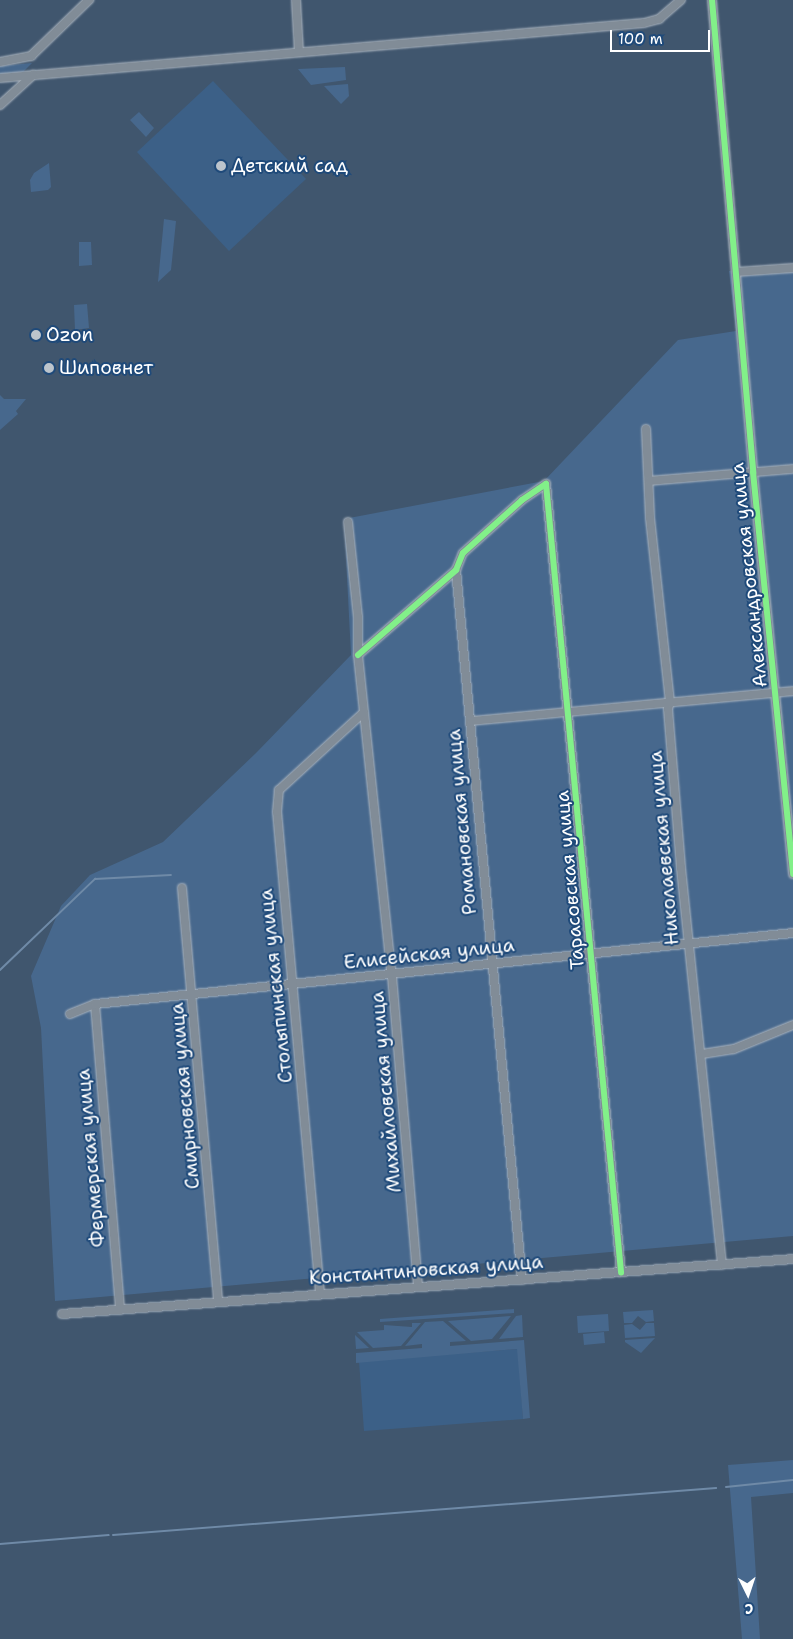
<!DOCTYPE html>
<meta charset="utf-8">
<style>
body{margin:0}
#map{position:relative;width:793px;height:1639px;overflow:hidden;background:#40566e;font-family:"Shantell Sans",sans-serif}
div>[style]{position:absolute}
.built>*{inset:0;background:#3c6087}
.green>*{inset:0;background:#47688d}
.stream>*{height:2px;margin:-1px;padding:0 1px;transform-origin:1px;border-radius:1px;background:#6f8aa7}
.roads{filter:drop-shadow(0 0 1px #a9b3be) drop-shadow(0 0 1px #a9b3be)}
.minor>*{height:8px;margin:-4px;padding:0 4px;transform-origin:4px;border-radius:4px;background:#818c97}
.cycleway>*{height:6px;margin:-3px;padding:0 3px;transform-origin:3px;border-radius:3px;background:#82f089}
.dots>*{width:14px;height:14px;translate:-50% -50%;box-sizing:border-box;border:2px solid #1f4a7a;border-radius:50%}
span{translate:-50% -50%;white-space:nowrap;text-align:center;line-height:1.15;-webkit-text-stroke:4px #1f4a7a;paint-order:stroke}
.poi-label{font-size:19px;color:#fff}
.left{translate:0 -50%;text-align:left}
.street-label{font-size:19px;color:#fff}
.north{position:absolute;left:723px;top:1569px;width:50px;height:50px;-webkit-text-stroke:4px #1f4a7a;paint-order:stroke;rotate:176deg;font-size:14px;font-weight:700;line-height:20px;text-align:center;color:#fff}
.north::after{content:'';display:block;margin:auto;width:18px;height:22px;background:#fff;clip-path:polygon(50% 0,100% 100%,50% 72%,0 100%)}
.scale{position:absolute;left:610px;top:30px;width:100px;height:22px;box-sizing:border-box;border:2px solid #fff;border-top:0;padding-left:6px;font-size:15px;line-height:18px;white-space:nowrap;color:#fff;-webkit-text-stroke:4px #1f4a7a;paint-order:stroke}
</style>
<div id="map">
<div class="built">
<i style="clip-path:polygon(213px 81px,306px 179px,229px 251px,137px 152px)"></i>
<i style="clip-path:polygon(518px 1349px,523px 1419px,364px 1431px,359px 1361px)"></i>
</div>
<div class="green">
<i style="clip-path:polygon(32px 63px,22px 73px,0 75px,0 66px)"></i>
<i style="clip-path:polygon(345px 67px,346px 80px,311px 85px,298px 69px)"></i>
<i style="clip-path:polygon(348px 84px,349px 96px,341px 104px,324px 86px)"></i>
<i style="clip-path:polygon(139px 112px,154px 128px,146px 137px,130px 120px)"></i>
<i style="clip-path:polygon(49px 163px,51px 187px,48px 190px,31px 192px,30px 180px,34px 173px)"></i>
<i style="clip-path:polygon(164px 219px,176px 221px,171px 270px,158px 282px)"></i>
<i style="clip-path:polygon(79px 242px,91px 242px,92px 265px,79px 266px)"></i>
<i style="clip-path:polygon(793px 265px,793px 1236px,55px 1301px,41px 1028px,31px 976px,61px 906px,90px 875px,163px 842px,256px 753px,351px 655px,344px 519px,544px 481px,678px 340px,736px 331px,729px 271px)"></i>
<i style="clip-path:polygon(87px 304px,89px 328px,75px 330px,74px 305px)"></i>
<i style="clip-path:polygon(0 395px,4px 399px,26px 399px,16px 411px,18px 414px,0 430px)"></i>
<i style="clip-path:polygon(514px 1309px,514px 1313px,380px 1322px,380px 1319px)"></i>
<i style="clip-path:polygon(653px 1310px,654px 1321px,646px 1322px,638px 1316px,632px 1323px,624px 1323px,623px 1312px)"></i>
<i style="clip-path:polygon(608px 1314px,609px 1331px,578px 1333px,577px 1316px)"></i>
<i style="clip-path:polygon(522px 1315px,523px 1337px,499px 1339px,516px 1316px)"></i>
<i style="clip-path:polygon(511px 1316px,492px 1339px,471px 1341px,448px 1321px)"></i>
<i style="clip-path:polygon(443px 1321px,466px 1341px,450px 1342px,450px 1346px,524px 1340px,530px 1418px,523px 1419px,517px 1349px,356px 1363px,356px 1353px,422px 1348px,422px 1344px,405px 1346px,425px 1322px)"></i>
<i style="clip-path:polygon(412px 1323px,421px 1323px,401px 1346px,373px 1348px,357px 1332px,384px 1330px,384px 1325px,412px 1327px)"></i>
<i style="clip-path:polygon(646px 1323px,654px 1323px,655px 1336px,625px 1338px,624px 1325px,632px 1324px,640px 1330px)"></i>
<i style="clip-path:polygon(604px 1332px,605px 1343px,584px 1345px,583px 1334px)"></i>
<i style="clip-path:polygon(355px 1335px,369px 1348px,356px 1349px)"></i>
<i style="clip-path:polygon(655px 1338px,641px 1353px,625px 1342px,625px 1340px)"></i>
<i style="clip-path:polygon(793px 1460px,793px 1493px,751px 1497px,760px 1639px,742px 1639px,728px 1465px)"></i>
</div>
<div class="stream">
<i style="left:0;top:970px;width:132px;rotate:-43.8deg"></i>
<i style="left:95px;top:879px;width:76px;rotate:-3deg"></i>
<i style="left:726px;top:1487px;width:67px;rotate:-6deg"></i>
<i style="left:113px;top:1535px;width:605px;rotate:-4.46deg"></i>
<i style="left:0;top:1544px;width:109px;rotate:-4.7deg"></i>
</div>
<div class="roads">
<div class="minor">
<i style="left:296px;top:0;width:52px;rotate:86.7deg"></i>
<i style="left:712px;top:0;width:474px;rotate:85deg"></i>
<i style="left:753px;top:472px;width:404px;rotate:84.3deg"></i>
<i style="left:0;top:62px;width:32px;rotate:-11deg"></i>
<i style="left:31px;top:56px;width:81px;rotate:-44deg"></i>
<i style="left:0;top:78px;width:646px;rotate:-4.88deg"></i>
<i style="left:644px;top:23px;width:16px;rotate:-15deg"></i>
<i style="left:659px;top:19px;width:29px;rotate:-41deg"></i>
<i style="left:0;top:105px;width:45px;rotate:-42.3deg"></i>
<i style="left:736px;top:272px;width:57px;rotate:-4deg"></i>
<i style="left:646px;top:429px;width:89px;rotate:87.4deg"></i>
<i style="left:650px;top:518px;width:185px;rotate:83.8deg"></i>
<i style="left:670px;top:702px;width:7px;rotate:106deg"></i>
<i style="left:668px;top:709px;width:160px;rotate:85.3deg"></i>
<i style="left:681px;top:868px;width:399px;rotate:84.1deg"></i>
<i style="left:649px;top:481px;width:144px;rotate:-4.8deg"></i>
<i style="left:348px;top:522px;width:96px;rotate:84deg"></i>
<i style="left:358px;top:617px;width:38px;rotate:90deg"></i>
<i style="left:358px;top:655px;width:323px;rotate:84deg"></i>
<i style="left:392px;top:976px;width:312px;rotate:85.2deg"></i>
<i style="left:456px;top:570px;width:713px;rotate:84.69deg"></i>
<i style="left:358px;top:655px;width:130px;rotate:-40.9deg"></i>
<i style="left:456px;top:570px;width:18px;rotate:-68deg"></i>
<i style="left:463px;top:553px;width:79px;rotate:-41.9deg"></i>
<i style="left:522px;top:500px;width:29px;rotate:-34deg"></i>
<i style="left:546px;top:484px;width:792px;rotate:84.56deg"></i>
<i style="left:471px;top:721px;width:323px;rotate:-5.3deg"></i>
<i style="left:182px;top:888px;width:415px;rotate:85deg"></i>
<i style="left:95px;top:1004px;width:307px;rotate:85.3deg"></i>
<i style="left:70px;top:1014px;width:27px;rotate:-22deg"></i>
<i style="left:95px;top:1004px;width:702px;rotate:-5.81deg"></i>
<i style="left:702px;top:1054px;width:32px;rotate:-9deg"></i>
<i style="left:734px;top:1049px;width:64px;rotate:-22.1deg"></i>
<i style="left:320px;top:1293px;width:483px;rotate:-95.1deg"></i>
<i style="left:277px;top:812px;width:22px;rotate:-85deg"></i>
<i style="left:279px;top:790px;width:115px;rotate:-42.5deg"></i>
<i style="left:62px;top:1314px;width:733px;rotate:-4.3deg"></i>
</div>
</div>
<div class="cycleway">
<i style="left:712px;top:0;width:474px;rotate:85deg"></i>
<i style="left:753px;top:472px;width:404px;rotate:84.3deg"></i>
<i style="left:358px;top:655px;width:130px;rotate:-40.9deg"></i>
<i style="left:456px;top:570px;width:18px;rotate:-68deg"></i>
<i style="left:463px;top:553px;width:79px;rotate:-41.9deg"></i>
<i style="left:522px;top:500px;width:29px;rotate:-34deg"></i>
<i style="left:546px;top:484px;width:792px;rotate:84.56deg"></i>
</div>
<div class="dots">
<i style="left:221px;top:166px;background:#bcc4cc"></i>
<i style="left:36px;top:335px;background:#bcc4cc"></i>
<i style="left:49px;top:368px;background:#bcc4cc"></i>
</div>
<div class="poi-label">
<span class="left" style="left:231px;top:166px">Детский сад</span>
<span class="left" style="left:46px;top:335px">Ozon</span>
<span class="left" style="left:59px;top:368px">Шиповнет</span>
</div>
<div class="street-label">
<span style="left:749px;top:575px;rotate:-96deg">Александровская улица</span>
<span style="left:462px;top:822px;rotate:-95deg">Романовская улица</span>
<span style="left:664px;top:848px;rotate:-95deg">Николаевская улица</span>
<span style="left:570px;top:880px;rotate:-95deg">Тарасовская улица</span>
<span style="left:429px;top:954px;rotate:-6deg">Елисейская улица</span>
<span style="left:276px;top:986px;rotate:-96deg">Столыпинская улица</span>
<span style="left:386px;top:1092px;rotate:-95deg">Михайловская улица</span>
<span style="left:185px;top:1096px;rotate:-95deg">Смирновская улица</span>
<span style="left:91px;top:1158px;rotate:-95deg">Фермерская улица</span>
<span style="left:426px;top:1270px;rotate:-4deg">Константиновская улица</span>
</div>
<div class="north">С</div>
<div class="scale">100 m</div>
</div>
